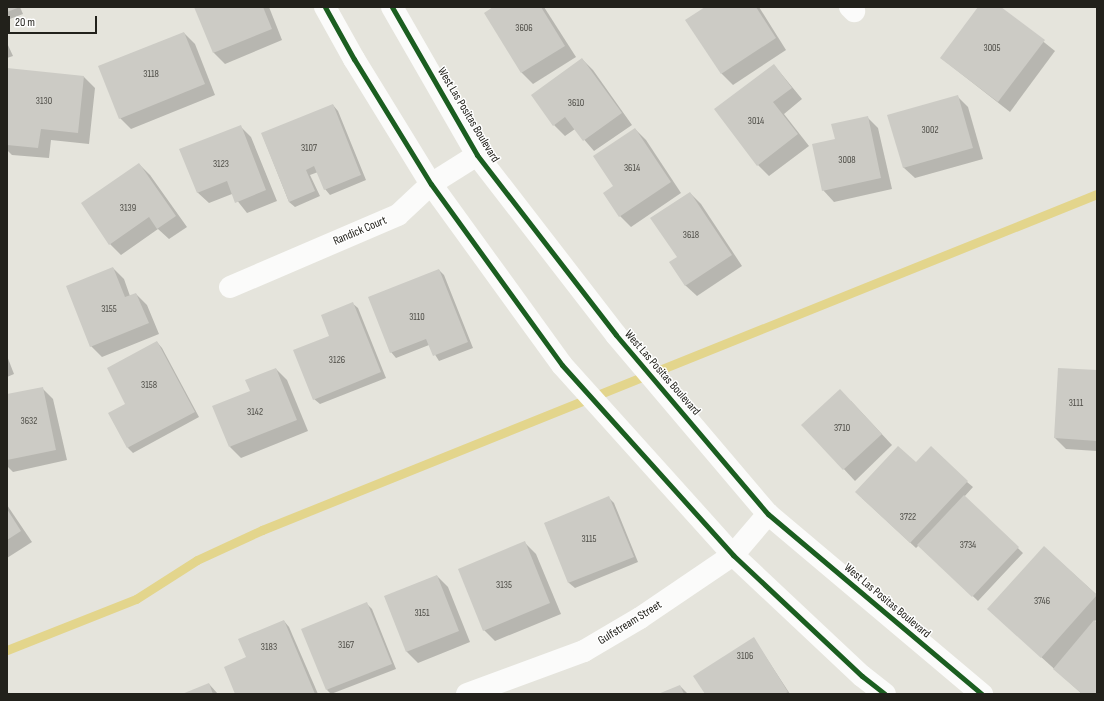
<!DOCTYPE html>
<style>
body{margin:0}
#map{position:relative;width:1104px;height:701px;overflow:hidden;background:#e5e4dc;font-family:"Sofia Sans Condensed",sans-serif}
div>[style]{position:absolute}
.shadow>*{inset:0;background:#0003}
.stream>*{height:9px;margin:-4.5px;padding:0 4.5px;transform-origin:4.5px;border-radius:4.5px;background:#e3d58c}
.building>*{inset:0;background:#cccbc5}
.minor>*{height:22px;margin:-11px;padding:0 11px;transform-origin:11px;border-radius:11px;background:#fbfbfa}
.cycleway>*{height:5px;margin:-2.5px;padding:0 2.5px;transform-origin:2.5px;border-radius:2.5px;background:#1b5e20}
span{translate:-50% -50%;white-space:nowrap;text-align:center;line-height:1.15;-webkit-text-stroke:3px #fff;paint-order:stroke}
.number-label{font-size:10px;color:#4e4d47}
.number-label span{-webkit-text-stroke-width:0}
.street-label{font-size:12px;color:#22211b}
.frame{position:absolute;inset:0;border:8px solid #22211b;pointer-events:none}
.scale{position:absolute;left:8px;top:16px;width:89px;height:18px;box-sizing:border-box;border:2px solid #22211b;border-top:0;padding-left:5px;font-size:12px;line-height:14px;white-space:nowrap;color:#22211b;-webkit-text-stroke:3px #fff;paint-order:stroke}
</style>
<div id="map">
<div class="shadow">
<i style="clip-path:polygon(7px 7px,20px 7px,23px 14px,7px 20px)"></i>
<i style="clip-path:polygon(195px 7px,269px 7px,282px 40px,225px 64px,214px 53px)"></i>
<i style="clip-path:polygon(495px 7px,544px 7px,576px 57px,533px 84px,522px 73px,485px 13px)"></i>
<i style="clip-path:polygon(707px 7px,759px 7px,786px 50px,733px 85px,722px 74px,687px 20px)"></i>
<i style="clip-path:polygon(979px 7px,1000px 7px,1055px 51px,1010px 112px,941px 58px)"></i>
<i style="clip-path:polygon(184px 33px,195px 44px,215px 95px,131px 129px,120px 118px)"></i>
<i style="clip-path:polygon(7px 43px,13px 56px,7px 58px)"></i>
<i style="clip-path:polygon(582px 59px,593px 70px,632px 125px,594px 151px,575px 129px,565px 136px,554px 125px)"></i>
<i style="clip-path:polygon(774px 65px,802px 99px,784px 114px,809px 146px,769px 176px,758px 165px)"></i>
<i style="clip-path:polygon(84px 77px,95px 88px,89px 144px,51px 140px,49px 158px,12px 155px,7px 150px,7px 80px)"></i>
<i style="clip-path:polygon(957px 96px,968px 107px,983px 159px,915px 178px,903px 167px)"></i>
<i style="clip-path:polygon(333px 105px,338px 111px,366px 180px,330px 195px,325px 189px,318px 172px,310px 175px,320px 196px,295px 207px,289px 202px,262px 134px)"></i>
<i style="clip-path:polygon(867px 117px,878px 128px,892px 189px,834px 202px,823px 190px,836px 140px)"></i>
<i style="clip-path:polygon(240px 126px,251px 137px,277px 201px,247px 213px,232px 194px,209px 203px,197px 192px)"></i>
<i style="clip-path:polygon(635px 129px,646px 140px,681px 193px,631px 227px,620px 216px,615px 186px)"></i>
<i style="clip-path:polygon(139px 164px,150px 175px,187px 227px,169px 239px,158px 229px,121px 255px,110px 244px)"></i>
<i style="clip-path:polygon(690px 193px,701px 204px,742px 266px,697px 296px,685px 285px,678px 258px)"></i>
<i style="clip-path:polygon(113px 268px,124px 279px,130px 296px,136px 294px,147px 305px,159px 334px,102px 357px,91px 346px)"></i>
<i style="clip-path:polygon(439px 270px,444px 275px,473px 348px,439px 361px,429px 345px,396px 358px,391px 352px)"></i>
<i style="clip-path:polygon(352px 303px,358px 308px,386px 378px,320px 404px,314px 399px,330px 336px)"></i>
<i style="clip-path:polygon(157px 342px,162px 348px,199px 417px,133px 453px,128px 448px)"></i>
<i style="clip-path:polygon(7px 356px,14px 374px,7px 377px)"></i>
<i style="clip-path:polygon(276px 369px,287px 380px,308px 431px,241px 458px,230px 447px,251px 392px)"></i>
<i style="clip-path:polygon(1097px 371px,1097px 451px,1066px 449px,1055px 438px)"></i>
<i style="clip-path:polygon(42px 388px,53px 399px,67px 460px,13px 472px,7px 466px,7px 395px)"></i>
<i style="clip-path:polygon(851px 401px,892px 445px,855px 481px,803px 425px)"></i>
<i style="clip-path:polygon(916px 464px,967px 482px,973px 487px,964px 497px,1023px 553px,978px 601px,919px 545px,916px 548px,862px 498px)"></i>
<i style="clip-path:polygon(609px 498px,614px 503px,638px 562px,575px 588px,569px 583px,545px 523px)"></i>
<i style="clip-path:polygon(7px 505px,32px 542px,7px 558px)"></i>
<i style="clip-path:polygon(525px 543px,536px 554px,561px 614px,495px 641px,484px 630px)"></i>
<i style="clip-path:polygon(1044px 547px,1097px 595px,1097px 619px,1094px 622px,1097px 624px,1097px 694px,1082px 694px,988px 609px)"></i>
<i style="clip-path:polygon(437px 576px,448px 587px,470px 642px,418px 663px,407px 652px,385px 597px)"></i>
<i style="clip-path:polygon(367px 604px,372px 609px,396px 669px,331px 694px,327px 690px)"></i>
<i style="clip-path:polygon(284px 621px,289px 627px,318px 694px,236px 694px,248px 658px)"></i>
<i style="clip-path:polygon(754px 639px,790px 694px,706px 694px)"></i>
<i style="clip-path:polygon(209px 684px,218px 694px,185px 694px)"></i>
<i style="clip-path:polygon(680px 686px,688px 694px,661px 694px)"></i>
</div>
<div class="stream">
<i style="left:7px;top:650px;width:139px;rotate:-21.6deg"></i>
<i style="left:136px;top:599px;width:72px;rotate:-32.6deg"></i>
<i style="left:197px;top:560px;width:72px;rotate:-24.8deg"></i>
<i style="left:262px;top:530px;width:900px;rotate:-21.92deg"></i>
</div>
<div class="building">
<i style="clip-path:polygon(7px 7px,20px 7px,7px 12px)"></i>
<i style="clip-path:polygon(194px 7px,263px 7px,272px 29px,213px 53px)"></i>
<i style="clip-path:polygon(493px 7px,541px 7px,565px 46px,521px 73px,484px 13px)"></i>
<i style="clip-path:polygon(705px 7px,756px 7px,776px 38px,721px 74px,685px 20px)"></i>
<i style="clip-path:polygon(978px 7px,1001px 7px,1045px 40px,998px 102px,940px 58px)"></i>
<i style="clip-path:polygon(184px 32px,205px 84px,119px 119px,98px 66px)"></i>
<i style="clip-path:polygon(582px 58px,622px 113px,583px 141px,565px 117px,553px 126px,531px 95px)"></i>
<i style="clip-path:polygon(774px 64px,792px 88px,773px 102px,798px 134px,757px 166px,714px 109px)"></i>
<i style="clip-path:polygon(7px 68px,84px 76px,78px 133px,41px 129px,38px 148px,7px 145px)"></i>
<i style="clip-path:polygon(958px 95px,973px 148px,903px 168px,887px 115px)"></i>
<i style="clip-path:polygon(333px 104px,361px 175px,324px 190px,314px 166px,306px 170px,315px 191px,289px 202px,261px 133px)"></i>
<i style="clip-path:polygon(868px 116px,881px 178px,822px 191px,812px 144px,835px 139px,831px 124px)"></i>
<i style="clip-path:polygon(241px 125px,266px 190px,235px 203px,227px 181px,197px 193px,179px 149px)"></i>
<i style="clip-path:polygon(635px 128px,671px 182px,619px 217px,603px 193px,613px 186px,593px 156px)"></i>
<i style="clip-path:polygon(139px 163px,176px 216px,157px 229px,149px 217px,109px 245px,81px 203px)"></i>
<i style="clip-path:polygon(690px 192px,732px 255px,685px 286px,669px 262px,677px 257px,650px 218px)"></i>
<i style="clip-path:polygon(113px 267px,125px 297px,136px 293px,149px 323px,90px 347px,66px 286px)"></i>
<i style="clip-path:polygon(439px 269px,468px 342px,433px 356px,426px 339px,390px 353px,368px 297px)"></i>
<i style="clip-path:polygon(353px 302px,381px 372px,313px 400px,293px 350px,329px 336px,321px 315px)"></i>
<i style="clip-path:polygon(157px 341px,195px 412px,127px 448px,108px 413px,125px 404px,107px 368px)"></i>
<i style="clip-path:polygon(276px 368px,297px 420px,229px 447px,212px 406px,250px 391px,245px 380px)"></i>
<i style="clip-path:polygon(1058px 368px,1097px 370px,1097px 441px,1054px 438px)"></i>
<i style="clip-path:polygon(43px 387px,56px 450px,7px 460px,7px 394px)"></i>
<i style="clip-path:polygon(840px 389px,882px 434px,843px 470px,801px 425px)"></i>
<i style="clip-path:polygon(898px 446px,916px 462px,931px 446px,968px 481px,910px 543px,855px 492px)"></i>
<i style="clip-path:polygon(964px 495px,1019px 547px,972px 597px,917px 545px)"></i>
<i style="clip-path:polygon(609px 496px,634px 557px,568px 583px,544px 523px)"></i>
<i style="clip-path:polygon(7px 509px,21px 531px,7px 540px)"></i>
<i style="clip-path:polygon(525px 541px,550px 603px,483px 631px,458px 569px)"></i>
<i style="clip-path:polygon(1044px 546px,1097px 595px,1041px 658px,987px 609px)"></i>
<i style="clip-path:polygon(437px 575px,459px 631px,406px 652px,384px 596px)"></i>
<i style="clip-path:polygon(367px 602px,392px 664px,326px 690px,301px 629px)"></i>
<i style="clip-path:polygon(284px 620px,315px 694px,235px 694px,224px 667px,246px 657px,238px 639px)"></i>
<i style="clip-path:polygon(1094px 620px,1097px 623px,1097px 694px,1082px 694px,1053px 669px)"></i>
<i style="clip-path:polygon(754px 637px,788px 692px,784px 694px,705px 694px,693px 676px)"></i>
<i style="clip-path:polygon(209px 683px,213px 694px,182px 694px)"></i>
<i style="clip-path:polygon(680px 685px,684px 694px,658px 694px)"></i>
</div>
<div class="minor">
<i style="left:325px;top:7px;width:60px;rotate:60.9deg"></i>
<i style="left:354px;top:59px;width:147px;rotate:58.4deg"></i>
<i style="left:431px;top:184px;width:223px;rotate:54.1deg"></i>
<i style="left:562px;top:365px;width:256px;rotate:48deg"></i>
<i style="left:733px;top:555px;width:177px;rotate:43.2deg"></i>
<i style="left:862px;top:676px;width:29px;rotate:38deg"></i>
<i style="left:392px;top:7px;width:171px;rotate:60.1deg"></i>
<i style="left:477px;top:155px;width:227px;rotate:52.3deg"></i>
<i style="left:616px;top:335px;width:235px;rotate:49.7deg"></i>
<i style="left:768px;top:514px;width:280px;rotate:40.1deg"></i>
<i style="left:850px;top:7px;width:6px;rotate:45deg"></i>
<i style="left:230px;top:287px;width:183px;rotate:-23.2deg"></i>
<i style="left:398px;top:215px;width:45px;rotate:-43.2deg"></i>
<i style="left:431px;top:184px;width:54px;rotate:-32.2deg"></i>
<i style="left:467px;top:694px;width:125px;rotate:-20.2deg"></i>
<i style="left:584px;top:651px;width:65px;rotate:-30.5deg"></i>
<i style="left:640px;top:618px;width:112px;rotate:-34.1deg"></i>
<i style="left:733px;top:555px;width:54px;rotate:-49.5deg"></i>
</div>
<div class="cycleway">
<i style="left:325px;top:7px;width:60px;rotate:60.9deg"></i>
<i style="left:354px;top:59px;width:147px;rotate:58.4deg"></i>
<i style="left:431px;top:184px;width:223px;rotate:54.1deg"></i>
<i style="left:562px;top:365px;width:256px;rotate:48deg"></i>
<i style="left:733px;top:555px;width:177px;rotate:43.2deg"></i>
<i style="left:862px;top:676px;width:29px;rotate:38deg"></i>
<i style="left:392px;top:7px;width:171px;rotate:60.1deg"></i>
<i style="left:477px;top:155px;width:227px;rotate:52.3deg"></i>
<i style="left:616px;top:335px;width:235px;rotate:49.7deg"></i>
<i style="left:768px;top:514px;width:280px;rotate:40.1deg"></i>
</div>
<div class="number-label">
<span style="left:524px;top:29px">3606</span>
<span style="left:992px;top:49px">3005</span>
<span style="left:151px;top:75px">3118</span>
<span style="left:44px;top:102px">3130</span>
<span style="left:576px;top:104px">3610</span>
<span style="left:756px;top:122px">3014</span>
<span style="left:930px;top:131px">3002</span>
<span style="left:309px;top:149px">3107</span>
<span style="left:847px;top:161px">3008</span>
<span style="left:221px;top:165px">3123</span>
<span style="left:632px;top:169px">3614</span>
<span style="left:128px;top:209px">3139</span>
<span style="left:691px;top:236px">3618</span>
<span style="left:109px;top:310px">3155</span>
<span style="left:417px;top:318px">3110</span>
<span style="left:337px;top:361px">3126</span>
<span style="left:149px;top:386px">3158</span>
<span style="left:1076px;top:404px">3111</span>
<span style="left:255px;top:413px">3142</span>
<span style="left:29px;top:422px">3632</span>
<span style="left:842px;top:429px">3710</span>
<span style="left:908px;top:518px">3722</span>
<span style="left:589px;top:540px">3115</span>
<span style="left:968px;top:546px">3734</span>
<span style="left:504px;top:586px">3135</span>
<span style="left:1042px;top:602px">3746</span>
<span style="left:422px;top:614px">3151</span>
<span style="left:346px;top:646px">3167</span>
<span style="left:269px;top:648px">3183</span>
<span style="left:745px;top:657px">3106</span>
</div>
<div class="street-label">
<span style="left:468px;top:115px;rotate:59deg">West Las Positas Boulevard</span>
<span style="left:360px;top:231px;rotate:-23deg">Randick Court</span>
<span style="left:662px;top:373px;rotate:49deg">West Las Positas Boulevard</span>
<span style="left:887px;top:601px;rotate:40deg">West Las Positas Boulevard</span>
<span style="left:630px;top:623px;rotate:-32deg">Gulfstream Street</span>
</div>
<div class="frame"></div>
<div class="scale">20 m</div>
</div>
